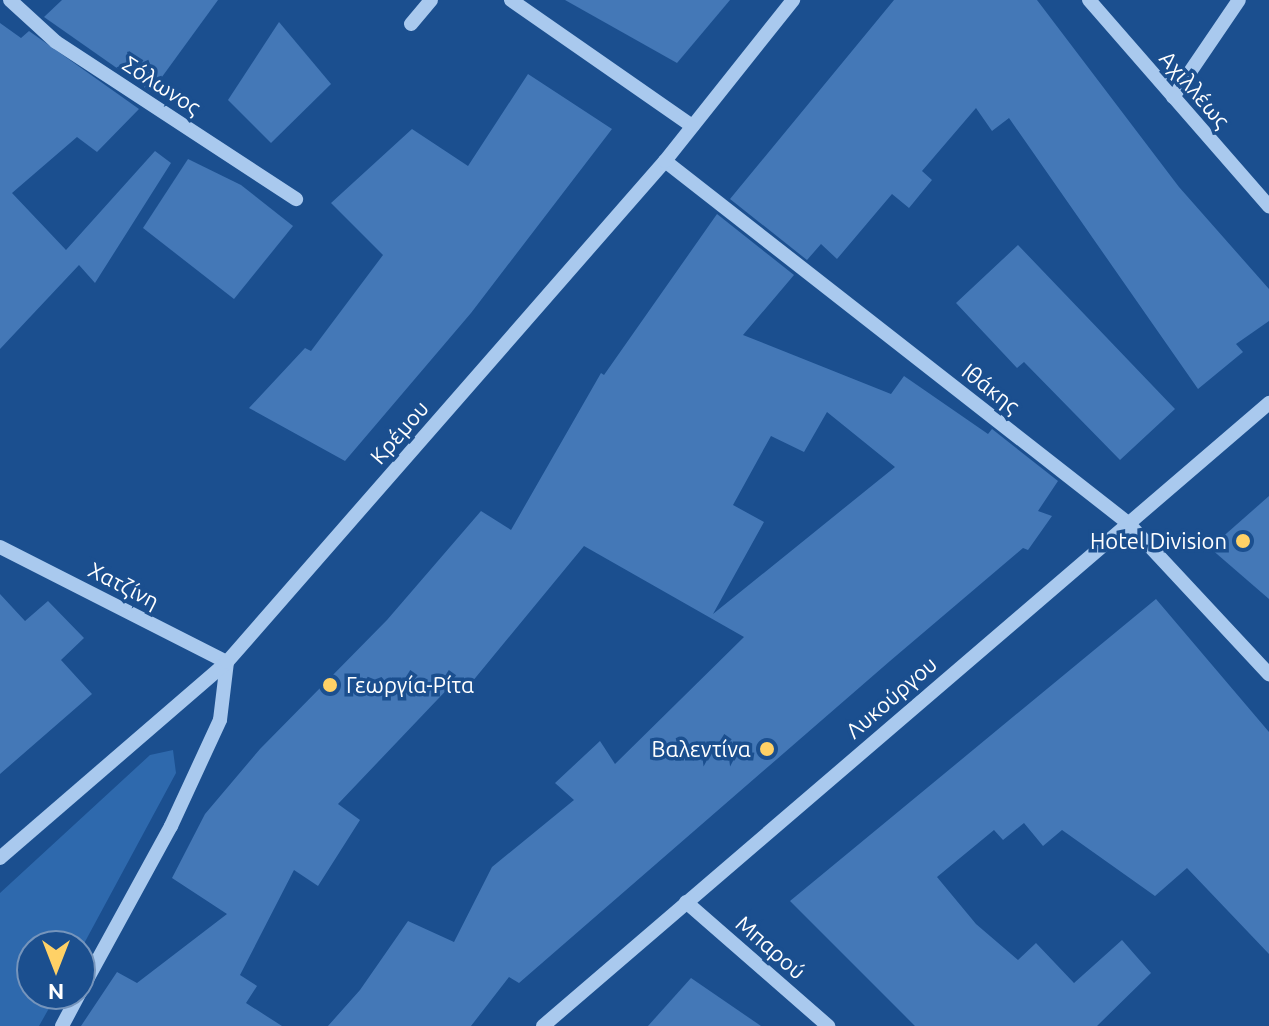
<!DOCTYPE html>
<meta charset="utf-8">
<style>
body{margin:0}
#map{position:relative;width:1269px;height:1026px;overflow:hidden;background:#1b4f8f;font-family:Ubuntu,sans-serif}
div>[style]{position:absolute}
.green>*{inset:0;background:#2e69ad}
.building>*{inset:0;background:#4478b7}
.minor>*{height:14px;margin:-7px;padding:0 7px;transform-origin:7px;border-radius:7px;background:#a9c9ee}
.dots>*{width:22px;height:22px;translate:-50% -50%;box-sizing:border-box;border:4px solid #1b4f8f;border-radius:50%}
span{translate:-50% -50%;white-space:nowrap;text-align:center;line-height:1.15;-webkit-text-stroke:7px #1b4f8f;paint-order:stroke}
.street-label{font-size:22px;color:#fff}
.poi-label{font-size:22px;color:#fff}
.right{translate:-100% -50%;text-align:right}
.left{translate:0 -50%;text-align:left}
.north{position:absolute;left:16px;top:930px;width:80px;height:80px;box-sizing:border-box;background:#1b4f8f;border:2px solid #7695bc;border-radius:50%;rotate:180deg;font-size:22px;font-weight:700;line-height:32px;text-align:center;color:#fff}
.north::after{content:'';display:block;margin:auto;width:28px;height:36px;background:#ffd166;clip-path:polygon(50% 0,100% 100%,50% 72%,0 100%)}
</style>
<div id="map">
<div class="green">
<i style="clip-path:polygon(173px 750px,176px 773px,80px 951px,80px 946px,32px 946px,32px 994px,57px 994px,39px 1026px,0 1026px,0 893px,150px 755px)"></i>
</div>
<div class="building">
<i style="clip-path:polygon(62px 0,218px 0,151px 92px,44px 17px)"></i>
<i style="clip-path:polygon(565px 0,730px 0,677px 63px)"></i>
<i style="clip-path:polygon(894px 0,1037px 0,1179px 187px,1269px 289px,1269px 321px,1236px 344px,1243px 352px,1198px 389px,1009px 118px,992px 131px,976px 108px,922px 171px,932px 180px,909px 208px,892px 194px,837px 259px,821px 244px,807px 260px,730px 199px)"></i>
<i style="clip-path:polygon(279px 22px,331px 84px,271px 143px,228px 100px)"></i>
<i style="clip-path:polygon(0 23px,21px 38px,29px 31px,139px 109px,97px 152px,77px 137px,12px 193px,66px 250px,155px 151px,171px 163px,95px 283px,79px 265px,0 349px)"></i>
<i style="clip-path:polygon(528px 74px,612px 129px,471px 313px,345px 461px,249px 408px,305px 348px,311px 351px,383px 255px,331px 203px,412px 129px,468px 166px)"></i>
<i style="clip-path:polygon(188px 159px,241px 185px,293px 226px,234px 299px,143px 228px)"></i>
<i style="clip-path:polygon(evenodd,717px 214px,794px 275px,743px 335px,891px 394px,904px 376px,988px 434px,992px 429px,1058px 481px,1038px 511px,1052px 516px,1028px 550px,1023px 548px,890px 661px,519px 983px,509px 977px,471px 1026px,328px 1026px,360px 990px,408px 921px,454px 942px,492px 867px,574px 800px,555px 783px,600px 741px,615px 764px,744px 637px,584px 546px,467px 688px,457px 679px,338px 804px,360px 820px,318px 886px,294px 870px,240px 975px,257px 986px,246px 1003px,282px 1026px,81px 1026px,117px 972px,137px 983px,227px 914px,172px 878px,205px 814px,260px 749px,387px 620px,481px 511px,511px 530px,601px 373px,604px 375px,717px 214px,827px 412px,895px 467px,713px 614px,764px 522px,733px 505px,771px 436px,804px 452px,827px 412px)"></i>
<i style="clip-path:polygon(1018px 245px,1175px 409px,1120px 460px,1024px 362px,1017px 368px,956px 303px)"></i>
<i style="clip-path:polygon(1269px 496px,1269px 599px,1210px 548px)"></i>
<i style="clip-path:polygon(0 594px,25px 621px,48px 601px,84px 638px,61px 660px,92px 694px,0 774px)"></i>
<i style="clip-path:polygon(1156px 599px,1269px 732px,1269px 954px,1187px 868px,1155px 896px,1062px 830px,1043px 846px,1024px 823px,1003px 840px,994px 830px,937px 877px,976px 924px,1018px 960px,1036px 943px,1074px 983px,1122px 940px,1151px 973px,1097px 1026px,915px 1026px,790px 901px)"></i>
<i style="clip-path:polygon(691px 978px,761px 1026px,648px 1026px)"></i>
</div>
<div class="minor">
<i style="left:10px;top:0;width:62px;rotate:42.4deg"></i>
<i style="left:56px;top:42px;width:287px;rotate:33.2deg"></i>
<i style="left:511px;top:0;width:221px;rotate:34.8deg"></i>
<i style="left:1089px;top:0;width:274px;rotate:48.9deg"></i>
<i style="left:411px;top:24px;width:31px;rotate:-50deg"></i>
<i style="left:1173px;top:97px;width:117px;rotate:-55.8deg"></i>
<i style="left:665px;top:161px;width:588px;rotate:38.02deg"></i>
<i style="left:1128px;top:523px;width:207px;rotate:47deg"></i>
<i style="left:0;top:547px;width:254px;rotate:26.9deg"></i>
<i style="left:227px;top:662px;width:58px;rotate:96.9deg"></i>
<i style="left:220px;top:720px;width:117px;rotate:114.8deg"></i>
<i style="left:171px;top:826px;width:189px;rotate:118.7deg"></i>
<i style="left:0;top:858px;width:300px;rotate:-40.8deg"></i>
<i style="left:227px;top:662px;width:665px;rotate:-48.84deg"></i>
<i style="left:665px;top:161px;width:206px;rotate:-51.5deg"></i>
<i style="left:686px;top:902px;width:189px;rotate:41.1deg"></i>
<i style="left:62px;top:1026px;width:36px;rotate:-62deg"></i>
<i style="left:543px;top:1026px;width:957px;rotate:-40.63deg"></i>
</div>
<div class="dots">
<i style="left:1243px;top:541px;background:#ffd166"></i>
<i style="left:330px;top:685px;background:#ffd166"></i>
<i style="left:767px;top:749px;background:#ffd166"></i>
</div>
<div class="street-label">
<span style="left:162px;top:85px;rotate:33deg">Σόλωνος</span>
<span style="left:1195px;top:89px;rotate:49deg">Αχιλλέως</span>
<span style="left:991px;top:388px;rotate:38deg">Ιθάκης</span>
<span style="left:399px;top:432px;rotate:-49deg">Κρέμου</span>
<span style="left:124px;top:585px;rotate:27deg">Χατζίνη</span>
<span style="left:891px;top:697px;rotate:-41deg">Λυκούργου</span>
<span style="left:771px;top:947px;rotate:41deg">Μπαρού</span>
</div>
<div class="poi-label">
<span class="right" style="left:1227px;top:541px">Hotel Division</span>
<span class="left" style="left:346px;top:685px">Γεωργία-Ρίτα</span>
<span class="right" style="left:751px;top:749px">Βαλεντίνα</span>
</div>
<div class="north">N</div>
</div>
